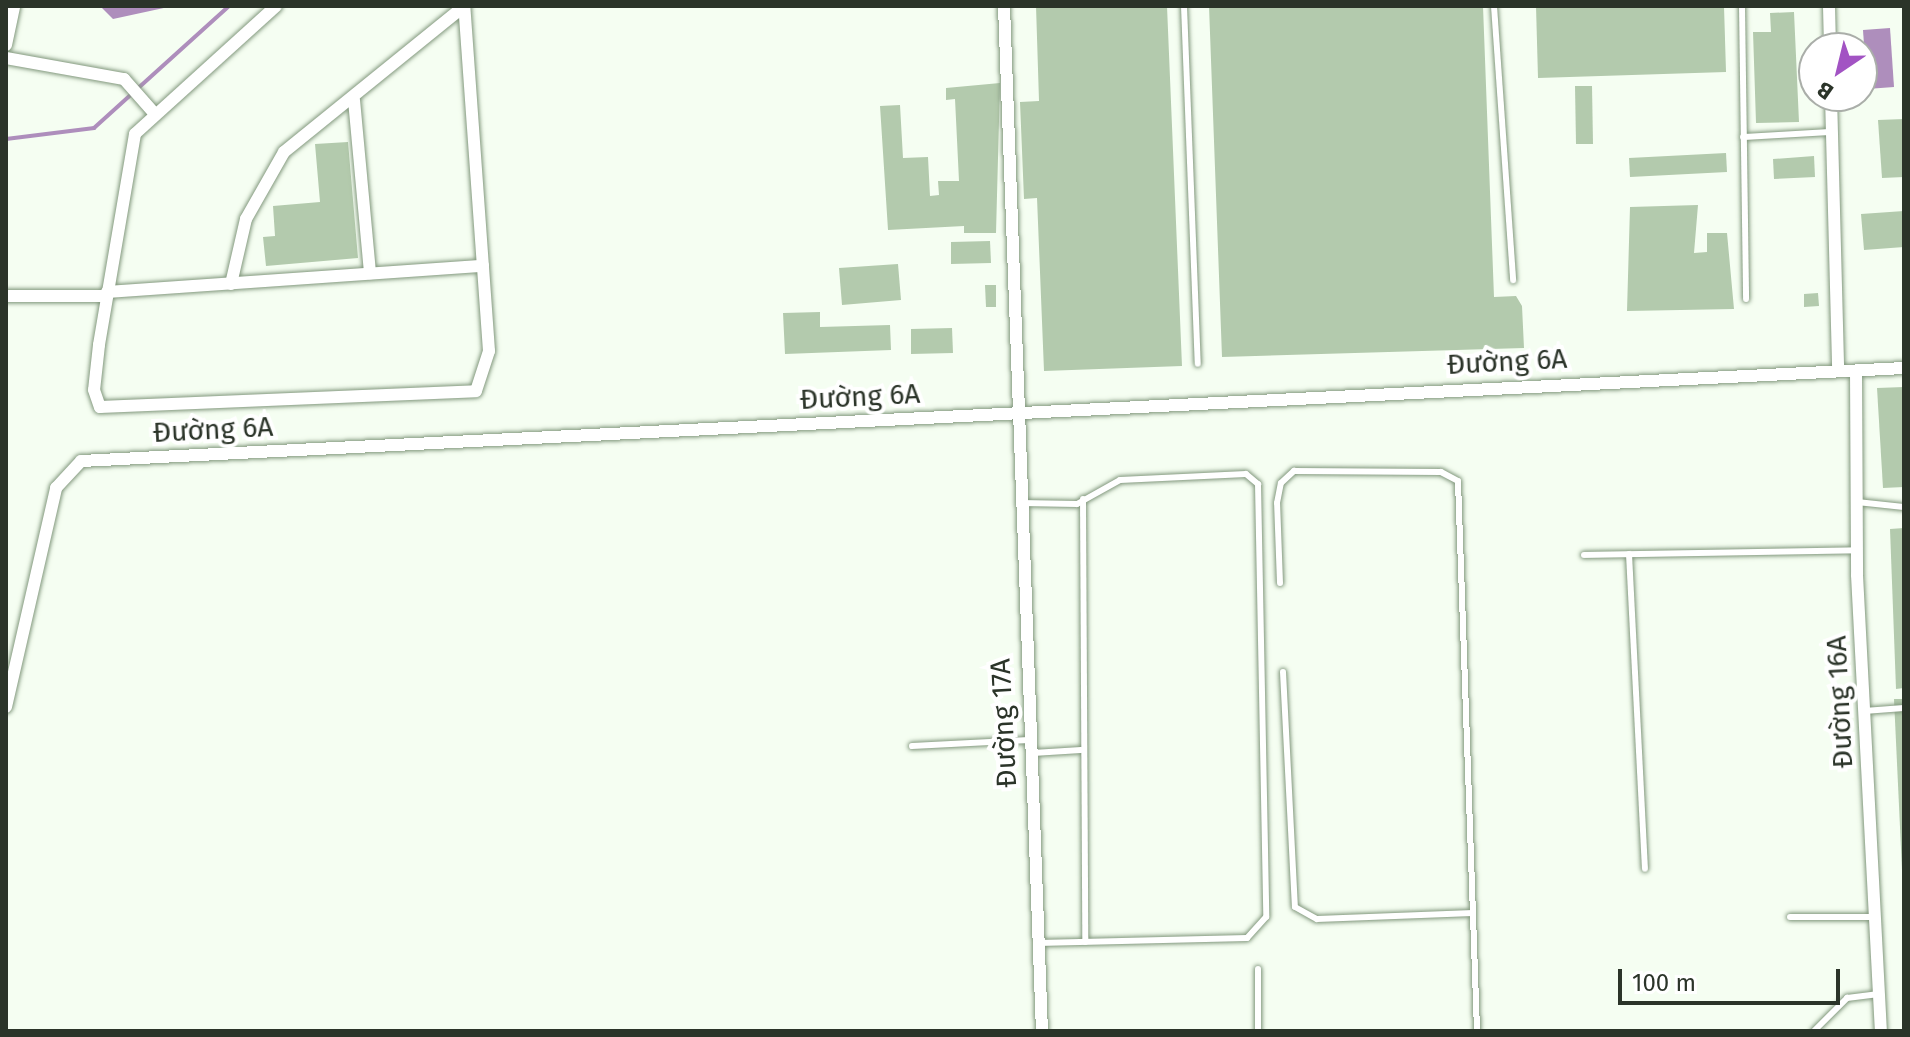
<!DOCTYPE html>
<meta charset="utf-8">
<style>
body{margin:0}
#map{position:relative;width:1910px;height:1037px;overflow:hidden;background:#f5fef2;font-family:"Fira Sans",sans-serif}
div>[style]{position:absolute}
.water>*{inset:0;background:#ae8ebc}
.stream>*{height:4px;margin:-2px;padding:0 2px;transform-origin:2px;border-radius:2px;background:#ae8ebc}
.building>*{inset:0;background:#b3caad}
.roads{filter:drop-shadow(0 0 2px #82987d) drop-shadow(0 0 2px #82987d)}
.service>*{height:6px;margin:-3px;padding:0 3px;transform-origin:3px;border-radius:3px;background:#fff}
.minor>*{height:12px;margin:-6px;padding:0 6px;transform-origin:6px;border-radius:6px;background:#fff}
span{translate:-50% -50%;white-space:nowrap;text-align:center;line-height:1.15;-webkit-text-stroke:8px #fff;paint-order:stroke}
.street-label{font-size:28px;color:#2b3429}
.frame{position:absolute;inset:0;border:8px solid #2b3429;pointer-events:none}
.north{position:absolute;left:1798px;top:32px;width:80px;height:80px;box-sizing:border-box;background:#fff;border:2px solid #aaaea9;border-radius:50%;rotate:215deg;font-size:22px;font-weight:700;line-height:32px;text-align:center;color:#2b3429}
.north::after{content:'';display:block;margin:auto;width:28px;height:36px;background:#a253c3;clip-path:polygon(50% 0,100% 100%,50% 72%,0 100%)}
.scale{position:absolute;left:1618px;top:969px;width:222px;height:36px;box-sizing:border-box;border:4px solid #2b3429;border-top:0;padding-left:10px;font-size:24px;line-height:28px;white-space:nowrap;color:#2b3429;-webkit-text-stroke:6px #fff;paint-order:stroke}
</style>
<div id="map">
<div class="water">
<i style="clip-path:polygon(173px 6px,113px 19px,101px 7px,101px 6px)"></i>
<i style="clip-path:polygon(1890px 28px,1894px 87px,1867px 89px,1863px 30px)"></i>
</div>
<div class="stream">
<i style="left:6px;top:139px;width:89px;rotate:-7.1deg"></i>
<i style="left:94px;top:128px;width:182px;rotate:-42.1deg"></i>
</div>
<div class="building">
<i style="clip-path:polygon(1036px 6px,1167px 6px,1182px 366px,1044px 371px,1037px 198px,1024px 199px,1020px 102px,1039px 101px)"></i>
<i style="clip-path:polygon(1209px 6px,1483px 6px,1494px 297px,1516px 296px,1522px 306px,1524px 348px,1222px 357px)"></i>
<i style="clip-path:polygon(1536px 6px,1724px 6px,1726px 72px,1538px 78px)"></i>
<i style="clip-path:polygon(1794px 12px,1799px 122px,1756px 123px,1753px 32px,1771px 32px,1770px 13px)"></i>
<i style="clip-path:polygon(1000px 83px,996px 233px,964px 233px,964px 226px,888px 230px,880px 106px,900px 105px,903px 158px,928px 157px,930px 196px,939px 195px,938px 181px,959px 181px,955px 99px,946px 100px,946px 88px)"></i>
<i style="clip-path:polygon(1575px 86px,1592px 86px,1593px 144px,1576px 144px)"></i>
<i style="clip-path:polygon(1904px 119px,1904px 177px,1882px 178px,1878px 120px)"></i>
<i style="clip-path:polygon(348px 142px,358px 258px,266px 266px,263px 237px,275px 236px,273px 206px,320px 202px,315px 144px)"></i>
<i style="clip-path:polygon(1726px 153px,1727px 172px,1630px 177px,1629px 158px)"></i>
<i style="clip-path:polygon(1814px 156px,1815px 177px,1774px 179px,1773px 159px)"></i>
<i style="clip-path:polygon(1698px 205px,1694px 253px,1707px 252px,1707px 233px,1727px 233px,1734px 309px,1627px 311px,1630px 207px)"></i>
<i style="clip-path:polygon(1904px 211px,1904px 247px,1864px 250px,1861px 214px)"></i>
<i style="clip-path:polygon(990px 241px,991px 263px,951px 264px,951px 242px)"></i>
<i style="clip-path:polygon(898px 264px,901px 300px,842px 305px,839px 268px)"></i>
<i style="clip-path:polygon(985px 285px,996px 285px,996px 307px,986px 307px)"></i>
<i style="clip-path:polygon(1818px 293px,1819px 306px,1804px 307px,1804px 294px)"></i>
<i style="clip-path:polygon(820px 312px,820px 327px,890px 325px,891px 350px,785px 354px,783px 313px)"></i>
<i style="clip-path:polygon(952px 328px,953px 353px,911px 354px,911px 329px)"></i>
<i style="clip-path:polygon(1904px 387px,1904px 487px,1883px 488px,1877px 388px)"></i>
<i style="clip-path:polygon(1904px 528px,1904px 688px,1896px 689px,1890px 529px)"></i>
<i style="clip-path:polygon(1894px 699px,1904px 699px,1904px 870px,1902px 870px)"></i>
</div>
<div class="roads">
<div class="service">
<i style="left:1184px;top:6px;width:358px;rotate:87.8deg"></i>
<i style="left:1494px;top:6px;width:275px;rotate:86deg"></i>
<i style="left:1742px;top:6px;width:293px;rotate:89.2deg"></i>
<i style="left:1743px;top:137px;width:88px;rotate:-3.3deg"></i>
<i style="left:1083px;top:499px;width:443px;rotate:89.7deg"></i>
<i style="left:1857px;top:502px;width:47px;rotate:6.1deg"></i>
<i style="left:1021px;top:503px;width:56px;rotate:1deg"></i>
<i style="left:1077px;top:504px;width:49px;rotate:-29.2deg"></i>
<i style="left:1120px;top:480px;width:126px;rotate:-2.7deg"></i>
<i style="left:1246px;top:474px;width:16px;rotate:40deg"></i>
<i style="left:1258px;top:484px;width:433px;rotate:88.9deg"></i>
<i style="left:1266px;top:917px;width:28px;rotate:132deg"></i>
<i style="left:1247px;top:938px;width:209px;rotate:178.6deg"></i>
<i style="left:1629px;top:554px;width:315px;rotate:87.1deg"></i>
<i style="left:1584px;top:555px;width:273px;rotate:-1deg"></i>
<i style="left:1280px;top:583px;width:80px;rotate:-92.1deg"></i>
<i style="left:1277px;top:503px;width:20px;rotate:-79deg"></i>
<i style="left:1281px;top:483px;width:18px;rotate:-43deg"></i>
<i style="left:1294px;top:471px;width:147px;rotate:0.4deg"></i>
<i style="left:1441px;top:472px;width:19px;rotate:28deg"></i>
<i style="left:1458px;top:481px;width:550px;rotate:88.02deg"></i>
<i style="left:1283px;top:672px;width:235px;rotate:87.1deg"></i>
<i style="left:1295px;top:907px;width:25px;rotate:29deg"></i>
<i style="left:1317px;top:919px;width:156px;rotate:-2.2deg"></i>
<i style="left:1864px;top:711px;width:40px;rotate:-4.3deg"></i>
<i style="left:912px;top:746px;width:117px;rotate:-2.9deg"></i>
<i style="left:1033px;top:753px;width:48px;rotate:-3.6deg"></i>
<i style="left:1790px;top:917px;width:85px"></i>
<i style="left:1258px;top:969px;width:62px;rotate:90deg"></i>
<i style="left:1814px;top:1031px;width:47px;rotate:-45deg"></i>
<i style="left:1847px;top:998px;width:32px;rotate:-7deg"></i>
</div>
<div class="minor">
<i style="left:276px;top:6px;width:190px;rotate:137.8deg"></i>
<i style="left:135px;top:134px;width:214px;rotate:99.7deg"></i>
<i style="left:99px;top:345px;width:45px;rotate:96.3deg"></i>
<i style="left:94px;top:390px;width:18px;rotate:71deg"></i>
<i style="left:100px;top:407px;width:376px;rotate:-2.4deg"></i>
<i style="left:476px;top:391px;width:42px;rotate:-72deg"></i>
<i style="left:489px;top:351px;width:346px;rotate:-94.1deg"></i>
<i style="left:1004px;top:6px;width:1026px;rotate:87.88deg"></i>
<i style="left:1829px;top:6px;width:42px;rotate:88.6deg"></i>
<i style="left:6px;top:45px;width:40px;rotate:-78deg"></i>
<i style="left:6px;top:58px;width:120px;rotate:10.1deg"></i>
<i style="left:124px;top:79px;width:47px;rotate:48.5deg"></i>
<i style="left:1831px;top:96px;width:275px;rotate:88.5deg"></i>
<i style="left:354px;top:100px;width:174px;rotate:84.7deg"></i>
<i style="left:231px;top:284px;width:67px;rotate:-77deg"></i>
<i style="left:246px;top:219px;width:77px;rotate:-60.4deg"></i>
<i style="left:284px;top:152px;width:232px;rotate:-39deg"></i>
<i style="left:107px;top:292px;width:377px;rotate:-4deg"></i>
<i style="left:6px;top:296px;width:100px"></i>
<i style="left:1856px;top:371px;width:204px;rotate:89.7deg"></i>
<i style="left:1857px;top:575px;width:457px;rotate:87deg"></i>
<i style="left:6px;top:707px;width:225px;rotate:-77.1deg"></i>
<i style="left:56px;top:488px;width:37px;rotate:-47deg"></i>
<i style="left:81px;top:461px;width:1825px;rotate:-2.92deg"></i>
</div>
</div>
<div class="street-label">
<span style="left:1507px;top:362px;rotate:-3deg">Đường 6A</span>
<span style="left:860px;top:397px;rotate:-3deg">Đường 6A</span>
<span style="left:213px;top:430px;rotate:-3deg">Đường 6A</span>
<span style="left:1840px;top:702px;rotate:-93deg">Đường 16A</span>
<span style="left:1004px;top:723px;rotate:-93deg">Đường 17A</span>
</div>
<div class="frame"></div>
<div class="north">B</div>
<div class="scale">100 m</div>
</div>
